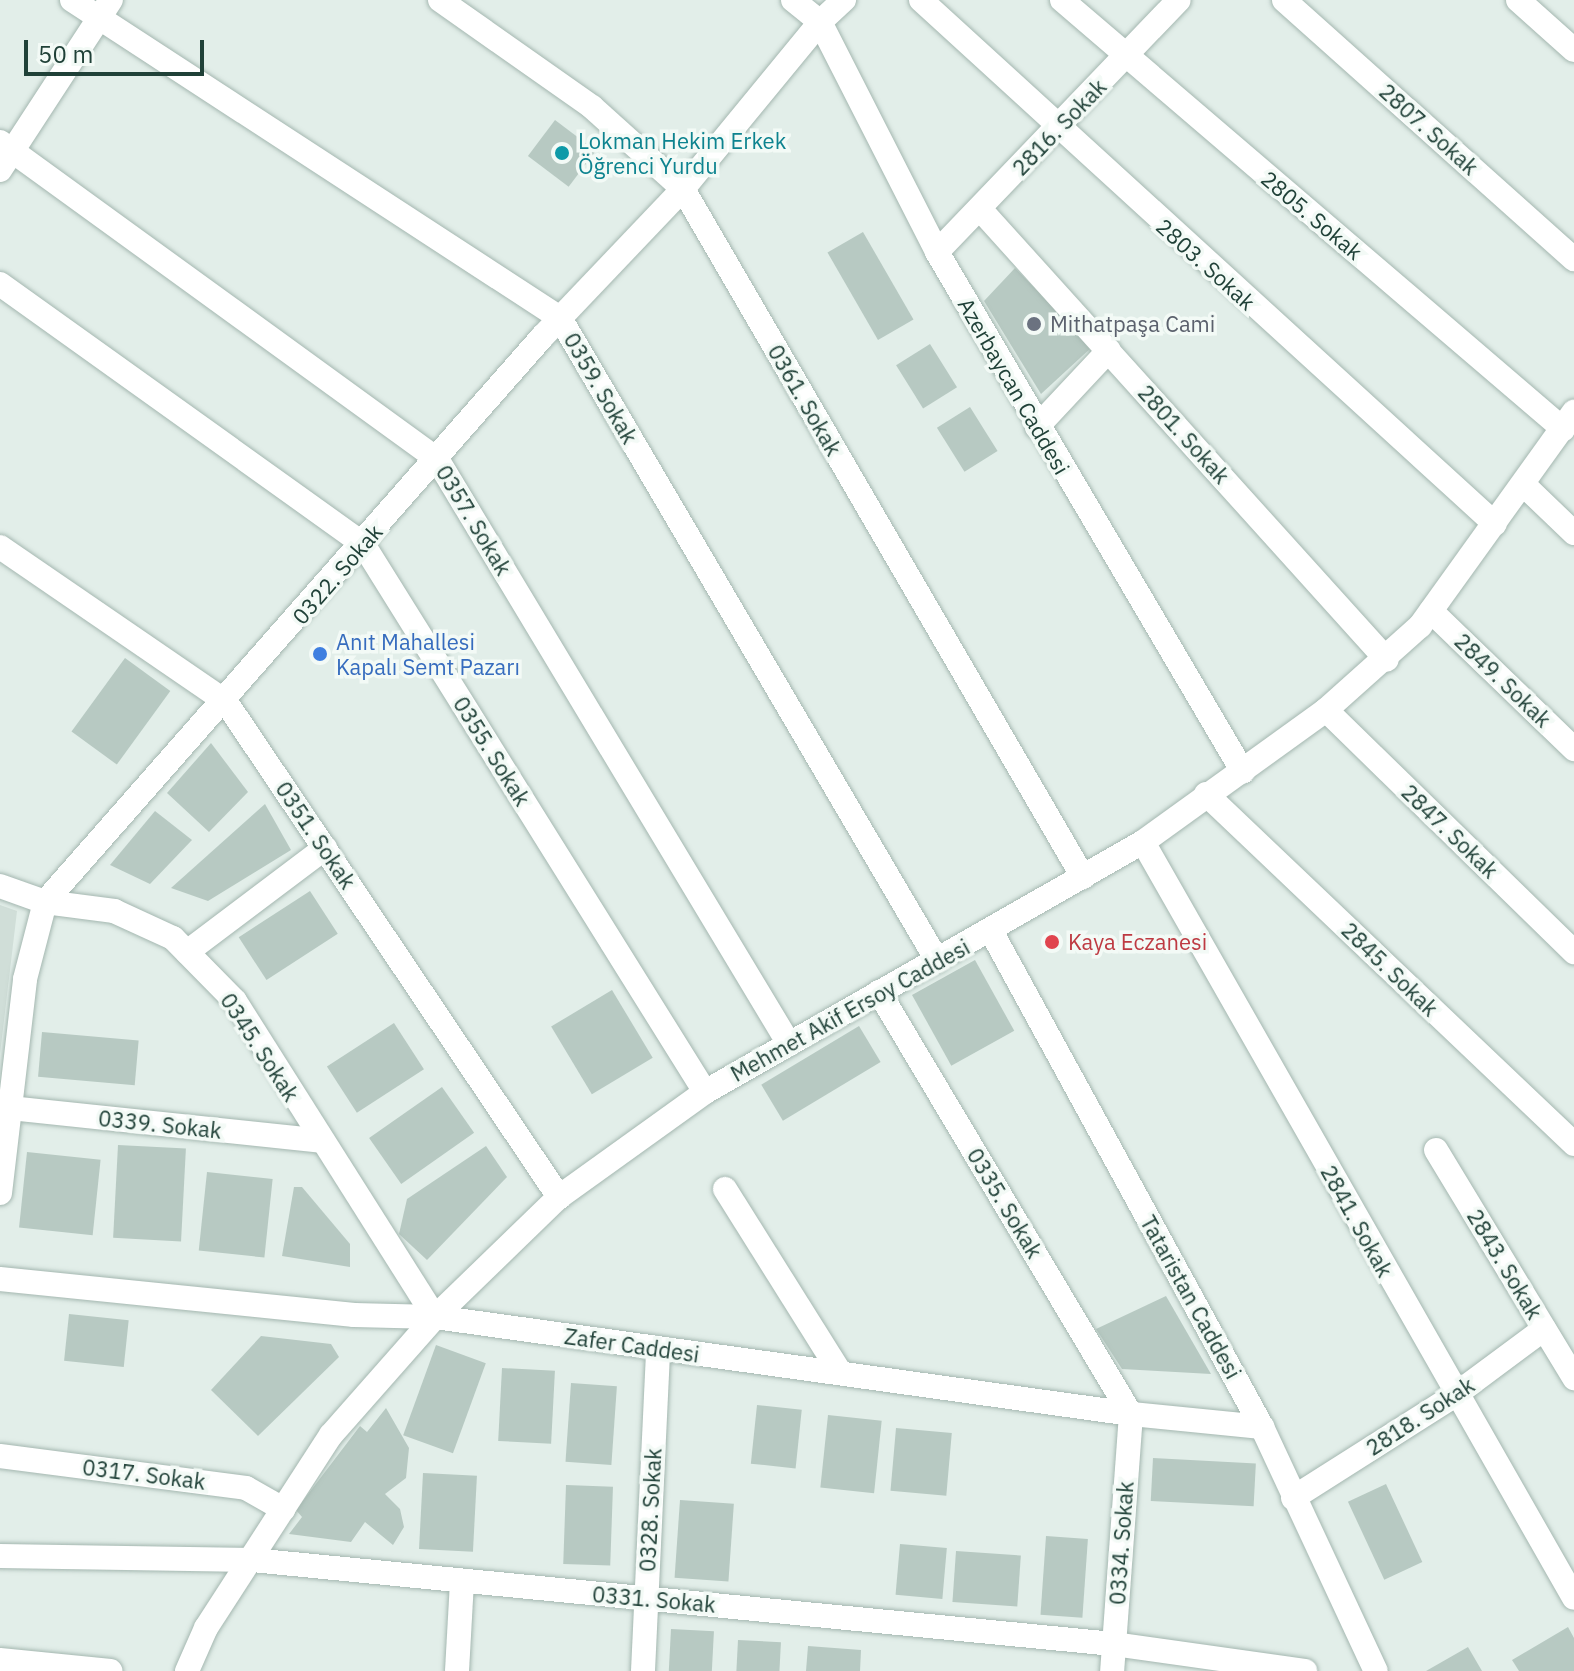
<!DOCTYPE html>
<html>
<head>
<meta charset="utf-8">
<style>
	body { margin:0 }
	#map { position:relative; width:1574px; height:1671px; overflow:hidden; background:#e2eee9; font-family:"IBM Plex Sans",sans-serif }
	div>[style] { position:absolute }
	.built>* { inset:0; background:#d0ded8 }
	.building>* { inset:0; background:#b7c9c2; transform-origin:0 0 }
	.roads { filter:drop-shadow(0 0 2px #a4b7b0) drop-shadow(0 0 2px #a4b7b0) }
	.street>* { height:24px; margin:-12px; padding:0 12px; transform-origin:12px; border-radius:12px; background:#fff }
	.secondary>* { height:24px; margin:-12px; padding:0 12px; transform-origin:12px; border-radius:12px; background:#fff }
	.dots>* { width:22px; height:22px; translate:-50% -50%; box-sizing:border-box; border:4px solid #f3faf6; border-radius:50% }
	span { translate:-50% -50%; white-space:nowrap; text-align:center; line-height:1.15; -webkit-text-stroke:7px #f3faf6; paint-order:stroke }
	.street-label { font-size:22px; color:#204138 }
	.culture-label { font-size:22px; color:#0d838f }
	.left { translate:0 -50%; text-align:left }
	.worship-label { font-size:22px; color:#5b616d }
	.shop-label { font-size:22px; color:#366cbe }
	.health-label { font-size:22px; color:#be3a42 }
	.scale { position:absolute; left:24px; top:40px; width:180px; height:36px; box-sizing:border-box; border:4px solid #204138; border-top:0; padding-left:10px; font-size:24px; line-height:28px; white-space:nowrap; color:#204138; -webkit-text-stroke:6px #f3faf6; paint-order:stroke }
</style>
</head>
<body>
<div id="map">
	<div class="built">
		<div style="clip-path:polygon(0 905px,17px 911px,0 1054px)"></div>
	</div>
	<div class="building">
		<div style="left:555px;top:120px;width:51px;height:45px;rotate:37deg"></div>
		<div style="left:863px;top:232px;width:101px;height:41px;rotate:60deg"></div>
		<div style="clip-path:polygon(1015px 268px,1092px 347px,1041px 394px,984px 301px)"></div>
		<div style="left:930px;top:344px;width:51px;height:40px;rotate:58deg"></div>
		<div style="left:970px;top:407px;width:52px;height:39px;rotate:58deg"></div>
		<div style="left:125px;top:658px;width:56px;height:91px;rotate:36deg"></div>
		<div style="clip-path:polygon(211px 743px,248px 792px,209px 832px,167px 793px)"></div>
		<div style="clip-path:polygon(265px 804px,291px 850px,208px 901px,171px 888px)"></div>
		<div style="clip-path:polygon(155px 811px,192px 840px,150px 884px,110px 865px)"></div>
		<div style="left:310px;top:891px;width:51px;height:85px;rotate:57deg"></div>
		<div style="left:975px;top:960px;width:81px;height:72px;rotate:61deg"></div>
		<div style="left:612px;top:990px;width:79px;height:71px;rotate:59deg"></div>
		<div style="left:394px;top:1023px;width:55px;height:80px;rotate:57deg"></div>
		<div style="left:859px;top:1026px;width:42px;height:114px;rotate:59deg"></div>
		<div style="left:42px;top:1032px;width:97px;height:45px;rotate:5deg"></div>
		<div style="left:442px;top:1087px;width:56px;height:89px;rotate:55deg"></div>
		<div style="left:118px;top:1145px;width:68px;height:93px;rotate:3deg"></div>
		<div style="clip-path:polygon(486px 1146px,507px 1177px,427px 1260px,399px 1234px,407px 1199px)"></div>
		<div style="left:27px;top:1152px;width:74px;height:76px;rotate:6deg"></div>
		<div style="left:207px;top:1172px;width:66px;height:79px;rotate:6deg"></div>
		<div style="clip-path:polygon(294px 1187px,302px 1187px,350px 1244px,350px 1267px,282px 1256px)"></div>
		<div style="clip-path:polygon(1166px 1296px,1211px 1374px,1122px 1369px,1096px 1329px)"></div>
		<div style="left:69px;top:1314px;width:60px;height:47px;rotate:6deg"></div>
		<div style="clip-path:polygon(261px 1336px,331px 1344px,339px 1357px,258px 1436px,211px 1390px)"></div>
		<div style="left:436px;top:1345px;width:53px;height:96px;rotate:20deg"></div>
		<div style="left:502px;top:1368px;width:53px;height:73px;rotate:3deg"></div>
		<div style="left:571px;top:1383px;width:46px;height:79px;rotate:4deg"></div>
		<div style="left:757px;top:1405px;width:45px;height:59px;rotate:6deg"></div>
		<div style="clip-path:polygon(386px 1408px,409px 1448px,406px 1478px,385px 1494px,400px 1509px,404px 1527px,393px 1545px,365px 1522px,351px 1542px,289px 1534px,302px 1517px,296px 1510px,360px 1426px,367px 1432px)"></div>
		<div style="left:828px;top:1415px;width:54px;height:73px;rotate:6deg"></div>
		<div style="left:896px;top:1428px;width:56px;height:63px;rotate:5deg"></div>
		<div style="left:1153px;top:1458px;width:103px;height:43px;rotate:3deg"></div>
		<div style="left:423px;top:1473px;width:54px;height:76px;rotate:3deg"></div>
		<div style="left:1386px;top:1484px;width:86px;height:42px;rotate:65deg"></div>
		<div style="left:566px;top:1485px;width:47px;height:79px;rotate:2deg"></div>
		<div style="left:680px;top:1500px;width:54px;height:78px;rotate:4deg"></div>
		<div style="left:1046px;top:1536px;width:42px;height:79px;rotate:4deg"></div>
		<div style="left:900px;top:1544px;width:47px;height:51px;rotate:5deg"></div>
		<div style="left:956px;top:1551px;width:65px;height:51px;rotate:4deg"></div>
		<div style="clip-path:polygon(1568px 1627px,1574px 1638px,1574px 1671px,1519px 1671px,1512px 1660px)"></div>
		<div style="left:671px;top:1629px;width:43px;height:42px;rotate:3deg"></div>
		<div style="left:738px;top:1640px;width:43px;height:31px;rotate:3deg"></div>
		<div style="clip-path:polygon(808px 1646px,861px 1650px,860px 1671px,806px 1671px)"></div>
		<div style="clip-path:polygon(1468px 1647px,1482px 1671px,1426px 1671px)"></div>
	</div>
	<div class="roads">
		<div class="street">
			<div style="left:72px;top:0;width:582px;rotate:33.09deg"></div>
			<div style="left:560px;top:318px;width:745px;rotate:59.58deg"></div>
			<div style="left:440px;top:0;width:186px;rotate:35.1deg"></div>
			<div style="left:592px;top:107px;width:122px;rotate:42deg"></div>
			<div style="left:683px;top:189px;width:796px;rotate:59.83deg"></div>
			<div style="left:921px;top:0;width:777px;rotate:42.39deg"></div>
			<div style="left:1062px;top:0;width:660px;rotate:40.57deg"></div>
			<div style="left:1284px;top:0;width:389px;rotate:41.8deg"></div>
			<div style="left:1518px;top:0;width:75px;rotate:41.8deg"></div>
			<div style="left:0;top:142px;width:540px;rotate:35.96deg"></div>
			<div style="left:437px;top:459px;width:683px;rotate:58.96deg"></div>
			<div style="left:980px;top:209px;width:607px;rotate:47.94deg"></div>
			<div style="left:937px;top:252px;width:349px;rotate:-46.2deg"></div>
			<div style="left:0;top:284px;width:447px;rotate:35.6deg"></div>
			<div style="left:363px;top:544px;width:646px;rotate:58.03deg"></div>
			<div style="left:1037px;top:427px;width:105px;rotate:-46.9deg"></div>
			<div style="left:1525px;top:486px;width:68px;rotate:43.8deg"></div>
			<div style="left:0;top:547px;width:274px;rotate:34.4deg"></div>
			<div style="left:226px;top:702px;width:597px;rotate:56.07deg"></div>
			<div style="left:1431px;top:611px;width:199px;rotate:44deg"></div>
			<div style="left:1326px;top:710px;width:347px;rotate:44.3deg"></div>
			<div style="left:1206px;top:794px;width:508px;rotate:43.56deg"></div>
			<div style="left:1143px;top:842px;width:870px;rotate:60.31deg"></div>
			<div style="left:0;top:886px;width:48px;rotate:19.6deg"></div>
			<div style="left:45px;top:902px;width:70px;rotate:7.4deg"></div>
			<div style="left:114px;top:911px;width:65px;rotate:24.6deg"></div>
			<div style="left:173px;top:938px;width:88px;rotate:45.5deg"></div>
			<div style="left:235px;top:1001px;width:374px;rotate:57.7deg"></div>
			<div style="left:187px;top:952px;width:173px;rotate:-37deg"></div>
			<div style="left:879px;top:992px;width:492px;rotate:59.2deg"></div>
			<div style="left:1131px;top:1414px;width:258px;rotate:94.2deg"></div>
			<div style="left:0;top:1107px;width:323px;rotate:6deg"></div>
			<div style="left:1436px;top:1150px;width:267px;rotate:58.8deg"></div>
			<div style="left:725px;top:1189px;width:216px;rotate:57.9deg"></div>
			<div style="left:0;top:1193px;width:215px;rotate:-83.3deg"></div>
			<div style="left:25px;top:979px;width:80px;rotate:-75.4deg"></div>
			<div style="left:45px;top:902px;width:754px;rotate:-48.66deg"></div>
			<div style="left:543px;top:336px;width:203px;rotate:-46.4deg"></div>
			<div style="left:683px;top:189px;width:216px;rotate:-50.6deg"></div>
			<div style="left:820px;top:22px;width:33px;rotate:-43deg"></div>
			<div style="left:0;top:1456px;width:248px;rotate:7.4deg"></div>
			<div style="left:246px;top:1488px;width:43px;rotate:29.6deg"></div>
			<div style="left:1293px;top:1498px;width:192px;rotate:-32.4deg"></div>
			<div style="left:1455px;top:1395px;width:111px;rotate:-36.6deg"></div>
			<div style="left:0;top:1556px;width:252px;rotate:0.9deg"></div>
			<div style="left:252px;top:1560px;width:866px;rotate:5.57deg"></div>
			<div style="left:1114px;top:1644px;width:193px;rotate:8deg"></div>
			<div style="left:0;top:1660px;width:111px;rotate:5.7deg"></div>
			<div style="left:457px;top:1671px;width:89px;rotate:-86.8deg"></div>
			<div style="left:643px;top:1671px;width:321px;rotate:-87.3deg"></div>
		</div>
		<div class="secondary">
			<div style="left:793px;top:0;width:35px;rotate:39deg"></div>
			<div style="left:820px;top:22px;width:258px;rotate:63deg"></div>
			<div style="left:937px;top:252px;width:603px;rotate:59.52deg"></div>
			<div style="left:0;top:170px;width:203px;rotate:-56.9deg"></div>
			<div style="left:991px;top:931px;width:565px;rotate:61.35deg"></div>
			<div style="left:1262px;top:1427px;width:269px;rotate:65deg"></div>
			<div style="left:0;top:1279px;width:356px;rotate:5.8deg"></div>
			<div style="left:354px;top:1315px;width:81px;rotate:1.4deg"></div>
			<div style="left:435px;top:1317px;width:703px;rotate:7.93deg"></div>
			<div style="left:1131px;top:1414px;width:132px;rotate:5.7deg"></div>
			<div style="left:187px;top:1671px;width:47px;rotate:-66.2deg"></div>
			<div style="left:206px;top:1628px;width:230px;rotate:-57.1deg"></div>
			<div style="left:331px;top:1435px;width:157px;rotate:-48.6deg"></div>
			<div style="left:435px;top:1317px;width:173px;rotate:-44.1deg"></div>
			<div style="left:559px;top:1197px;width:180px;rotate:-35.7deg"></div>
			<div style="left:705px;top:1092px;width:504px;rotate:-29.72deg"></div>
			<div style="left:1143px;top:842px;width:226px;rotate:-35.8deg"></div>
			<div style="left:1326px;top:710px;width:126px;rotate:-41.8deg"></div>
			<div style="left:1420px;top:626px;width:264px;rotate:-54.3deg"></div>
		</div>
	</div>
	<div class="dots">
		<div style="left:562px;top:153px;background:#0f9aa8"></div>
		<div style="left:1034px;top:324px;background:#6b7280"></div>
		<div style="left:320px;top:654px;background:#3f7fe0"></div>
		<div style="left:1052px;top:942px;background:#e0444e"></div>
	</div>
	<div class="street-label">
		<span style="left:1059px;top:127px;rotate:-46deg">2816. Sokak</span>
		<span style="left:1429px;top:129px;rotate:42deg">2807. Sokak</span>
		<span style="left:1312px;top:215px;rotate:40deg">2805. Sokak</span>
		<span style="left:1206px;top:264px;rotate:42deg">2803. Sokak</span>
		<span style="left:1014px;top:386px;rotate:60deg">Azerbaycan Caddesi</span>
		<span style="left:601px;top:388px;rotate:60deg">0359. Sokak</span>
		<span style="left:805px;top:400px;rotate:60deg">0361. Sokak</span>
		<span style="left:1184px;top:434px;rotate:48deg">2801. Sokak</span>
		<span style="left:474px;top:520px;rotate:59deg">0357. Sokak</span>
		<span style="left:337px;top:574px;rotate:-49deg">0322. Sokak</span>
		<span style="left:1503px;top:680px;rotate:44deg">2849. Sokak</span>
		<span style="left:492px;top:751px;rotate:58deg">0355. Sokak</span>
		<span style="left:1450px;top:831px;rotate:44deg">2847. Sokak</span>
		<span style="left:316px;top:835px;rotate:56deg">0351. Sokak</span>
		<span style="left:1390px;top:969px;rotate:44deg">2845. Sokak</span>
		<span style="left:850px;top:1010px;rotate:-29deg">Mehmet Akif Ersoy Caddesi</span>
		<span style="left:260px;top:1047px;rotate:57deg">0345. Sokak</span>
		<span style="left:160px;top:1124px;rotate:6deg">0339. Sokak</span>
		<span style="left:1005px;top:1203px;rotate:59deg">0335. Sokak</span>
		<span style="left:1357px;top:1221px;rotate:61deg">2841. Sokak</span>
		<span style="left:1505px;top:1264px;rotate:59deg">2843. Sokak</span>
		<span style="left:1191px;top:1297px;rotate:61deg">Tataristan Caddesi</span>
		<span style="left:632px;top:1345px;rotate:8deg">Zafer Caddesi</span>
		<span style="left:1420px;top:1416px;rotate:-33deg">2818. Sokak</span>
		<span style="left:144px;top:1474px;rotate:7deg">0317. Sokak</span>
		<span style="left:650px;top:1510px;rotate:-87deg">0328. Sokak</span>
		<span style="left:1121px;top:1543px;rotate:-86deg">0334. Sokak</span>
		<span style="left:654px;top:1599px;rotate:5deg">0331. Sokak</span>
	</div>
	<div class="culture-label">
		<span class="left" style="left:578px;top:153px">Lokman Hekim Erkek<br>Öğrenci Yurdu</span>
	</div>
	<div class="worship-label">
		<span class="left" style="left:1050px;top:324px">Mithatpaşa Cami</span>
	</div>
	<div class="shop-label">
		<span class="left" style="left:336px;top:654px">Anıt Mahallesi<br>Kapalı Semt Pazarı</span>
	</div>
	<div class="health-label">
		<span class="left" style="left:1068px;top:942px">Kaya Eczanesi</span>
	</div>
	<div class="scale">50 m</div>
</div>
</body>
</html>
